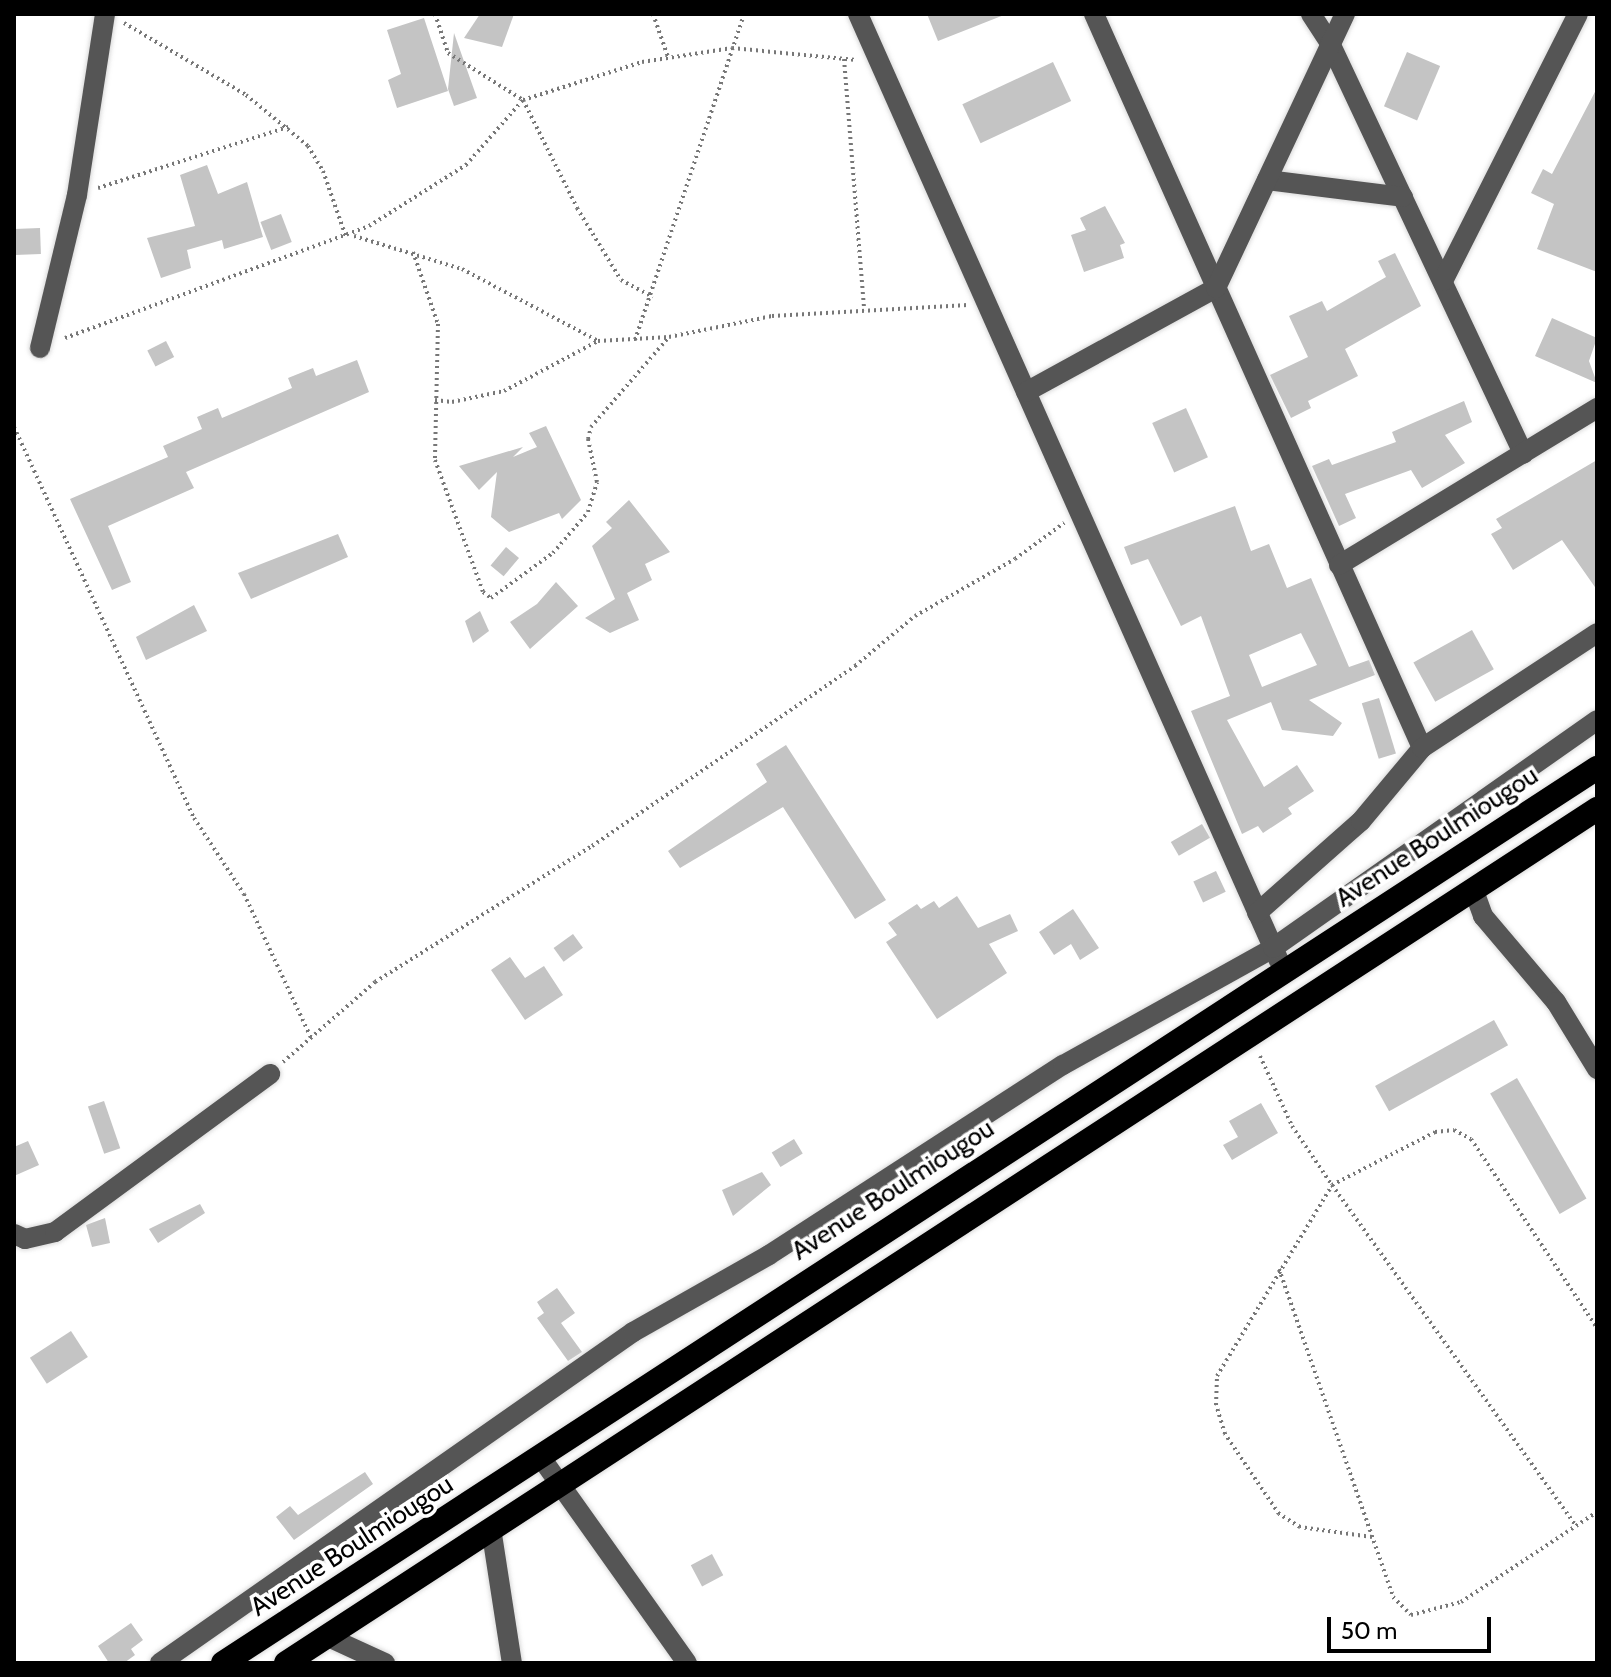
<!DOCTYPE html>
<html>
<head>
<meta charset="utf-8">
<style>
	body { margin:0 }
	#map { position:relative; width:1611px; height:1677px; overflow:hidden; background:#fff; font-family:Cabin,sans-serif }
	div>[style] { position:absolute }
	.building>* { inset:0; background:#c4c4c4; transform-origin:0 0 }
	.path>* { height:4px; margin-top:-2px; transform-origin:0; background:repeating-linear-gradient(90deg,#777 0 2px,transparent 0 6px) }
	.roads { filter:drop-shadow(0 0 2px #dbdbdb) drop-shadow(0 0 2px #dbdbdb) }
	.minor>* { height:20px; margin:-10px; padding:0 10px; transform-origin:10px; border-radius:10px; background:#555 }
	.highway>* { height:24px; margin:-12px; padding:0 12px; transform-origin:12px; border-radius:12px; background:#000 }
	span { translate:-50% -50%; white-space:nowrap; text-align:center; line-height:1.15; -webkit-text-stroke:7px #fff; paint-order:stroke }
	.street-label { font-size:26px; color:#000 }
	.frame { position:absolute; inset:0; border:16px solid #000; pointer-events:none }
	.scale { position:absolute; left:1327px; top:1617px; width:164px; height:36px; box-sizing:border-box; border:4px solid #000; border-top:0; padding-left:10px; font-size:24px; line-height:28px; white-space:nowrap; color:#000; -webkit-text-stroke:6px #fff; paint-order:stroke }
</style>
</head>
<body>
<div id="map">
	<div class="building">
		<div style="clip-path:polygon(480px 14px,514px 14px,502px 47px,464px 38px)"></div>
		<div style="clip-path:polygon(927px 14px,1004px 14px,1004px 15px,938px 41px)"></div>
		<div style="clip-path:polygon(424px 18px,448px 91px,397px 108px,388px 80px,401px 74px,387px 30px)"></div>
		<div style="clip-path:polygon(454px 33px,477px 98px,454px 106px,448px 89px)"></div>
		<div style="left:1407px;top:52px;width:36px;height:59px;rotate:23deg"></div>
		<div style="left:1053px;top:62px;width:43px;height:100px;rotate:65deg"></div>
		<div style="clip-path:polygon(1597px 88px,1597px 272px,1537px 249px,1554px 204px,1531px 193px,1543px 169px,1552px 174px)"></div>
		<div style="clip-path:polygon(207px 165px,218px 194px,247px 182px,263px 237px,224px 249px,222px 240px,187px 250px,191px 268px,161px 278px,147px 238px,195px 226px,180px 175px)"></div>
		<div style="clip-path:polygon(1105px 206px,1125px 243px,1120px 245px,1124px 258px,1084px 272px,1071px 235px,1086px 230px,1080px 218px)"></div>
		<div style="left:281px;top:214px;width:30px;height:22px;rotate:69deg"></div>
		<div style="left:40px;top:228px;width:26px;height:26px;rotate:88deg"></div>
		<div style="clip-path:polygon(1395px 253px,1421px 306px,1345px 349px,1358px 376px,1308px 401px,1311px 408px,1291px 418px,1270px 375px,1308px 357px,1289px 316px,1322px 301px,1327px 311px,1386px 277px,1378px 261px)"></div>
		<div style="clip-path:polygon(1552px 318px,1597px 338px,1589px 361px,1597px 383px,1535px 356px)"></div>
		<div style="left:166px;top:341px;width:18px;height:21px;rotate:63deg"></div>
		<div style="clip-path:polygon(357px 360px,369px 392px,186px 472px,194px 488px,108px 526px,131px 582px,112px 590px,70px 499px,168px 457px,163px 446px,202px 429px,197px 417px,218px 408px,222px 418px,292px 388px,288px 378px,313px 368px,316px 376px)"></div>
		<div style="clip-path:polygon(1464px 401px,1472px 422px,1445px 435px,1465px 463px,1422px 488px,1411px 470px,1345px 494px,1356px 518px,1339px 526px,1312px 466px,1329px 459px,1332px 465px,1396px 442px,1392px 432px)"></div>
		<div style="left:1186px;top:408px;width:54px;height:37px;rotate:66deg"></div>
		<div style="clip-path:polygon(546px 426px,581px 500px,562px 519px,559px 513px,509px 532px,491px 517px,497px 472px,479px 490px,459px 466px,523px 447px,513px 457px,537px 447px,529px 433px)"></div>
		<div style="clip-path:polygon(1597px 460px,1597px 590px,1562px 540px,1513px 570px,1491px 534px,1502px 528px,1496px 519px)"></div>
		<div style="clip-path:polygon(629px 500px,670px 552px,645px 564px,652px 580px,627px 593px,639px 620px,610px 633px,585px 618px,615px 599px,592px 546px,612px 528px,606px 522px)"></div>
		<div style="clip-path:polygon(evenodd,1235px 506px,1251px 551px,1269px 544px,1287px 588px,1311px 578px,1349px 667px,1369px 660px,1375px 675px,1309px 700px,1342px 723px,1333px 736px,1282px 730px,1271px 702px,1227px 720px,1264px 787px,1297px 765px,1314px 791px,1288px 808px,1292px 814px,1263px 833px,1258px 826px,1242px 834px,1191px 711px,1230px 696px,1201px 616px,1181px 626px,1148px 559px,1131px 565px,1124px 547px,1235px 506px,1301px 633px,1317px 665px,1262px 687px,1249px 655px,1301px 633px)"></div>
		<div style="clip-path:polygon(338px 534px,348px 557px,251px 599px,238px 573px)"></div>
		<div style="left:506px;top:547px;width:17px;height:24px;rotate:40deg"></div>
		<div style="clip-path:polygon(556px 582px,578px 606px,530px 649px,510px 622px,537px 604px)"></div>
		<div style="clip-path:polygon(194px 605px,207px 631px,146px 660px,136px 637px)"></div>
		<div style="clip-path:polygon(480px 611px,489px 631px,473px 643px,465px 621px)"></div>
		<div style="left:1472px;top:630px;width:45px;height:67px;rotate:61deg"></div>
		<div style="left:1379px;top:698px;width:58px;height:18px;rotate:73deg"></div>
		<div style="clip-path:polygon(786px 745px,886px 900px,855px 919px,783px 807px,680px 868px,668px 851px,767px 782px,756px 764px)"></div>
		<div style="left:1202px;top:824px;width:16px;height:36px;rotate:60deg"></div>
		<div style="left:1216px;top:871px;width:23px;height:25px;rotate:65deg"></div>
		<div style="clip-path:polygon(957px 896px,978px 928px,1010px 914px,1018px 931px,989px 944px,1007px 973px,937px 1019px,886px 942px,897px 935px,888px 923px,917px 904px,921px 909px,934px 901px,939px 908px)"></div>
		<div style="clip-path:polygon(1073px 909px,1099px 948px,1080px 960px,1071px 944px,1054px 955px,1039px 932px)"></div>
		<div style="left:573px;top:934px;width:17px;height:24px;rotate:54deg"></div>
		<div style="clip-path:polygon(510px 957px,525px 978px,544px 966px,563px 995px,525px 1020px,491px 970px)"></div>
		<div style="left:1494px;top:1020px;width:29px;height:136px;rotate:61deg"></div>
		<div style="left:1517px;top:1078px;width:139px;height:31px;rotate:60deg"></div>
		<div style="left:104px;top:1101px;width:50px;height:17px;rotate:71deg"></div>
		<div style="clip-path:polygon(1261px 1103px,1278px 1133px,1232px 1160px,1223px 1145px,1238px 1137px,1229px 1121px)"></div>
		<div style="left:794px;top:1139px;width:17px;height:26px;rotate:59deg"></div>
		<div style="clip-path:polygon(28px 1141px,39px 1165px,14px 1176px,14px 1147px)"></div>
		<div style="clip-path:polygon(762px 1172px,771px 1185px,733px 1216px,722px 1190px)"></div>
		<div style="clip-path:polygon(200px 1204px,205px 1213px,158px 1243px,149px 1229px)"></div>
		<div style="clip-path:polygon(105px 1218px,110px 1243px,92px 1247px,86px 1225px)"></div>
		<div style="clip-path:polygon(557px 1288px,575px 1313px,561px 1323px,582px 1352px,568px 1361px,537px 1318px,544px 1313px,537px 1302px)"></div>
		<div style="left:71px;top:1331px;width:31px;height:49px;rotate:57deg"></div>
		<div style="clip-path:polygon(365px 1472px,373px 1484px,294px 1540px,276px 1517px,290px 1506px,298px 1515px)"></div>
		<div style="left:712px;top:1554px;width:24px;height:24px;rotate:62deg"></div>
		<div style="clip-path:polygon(131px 1623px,143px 1640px,131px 1649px,135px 1655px,124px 1663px,109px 1663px,98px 1646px)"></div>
	</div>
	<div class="path">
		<div style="left:435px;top:14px;width:41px;rotate:71.6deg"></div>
		<div style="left:448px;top:53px;width:89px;rotate:32.1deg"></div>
		<div style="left:523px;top:100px;width:121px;rotate:63.4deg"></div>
		<div style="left:577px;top:208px;width:84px;rotate:58.6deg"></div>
		<div style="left:621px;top:280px;width:36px;rotate:28deg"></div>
		<div style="left:653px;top:14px;width:46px;rotate:70.8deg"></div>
		<div style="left:124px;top:23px;width:142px;rotate:30.5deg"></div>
		<div style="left:246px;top:95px;width:80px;rotate:39.4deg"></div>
		<div style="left:308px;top:146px;width:29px;rotate:59deg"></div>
		<div style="left:323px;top:171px;width:70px;rotate:70.8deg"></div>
		<div style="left:844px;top:59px;width:252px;rotate:85.4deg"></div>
		<div style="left:98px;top:188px;width:200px;rotate:-17.8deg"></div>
		<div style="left:354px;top:236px;width:113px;rotate:17deg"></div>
		<div style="left:462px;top:269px;width:154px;rotate:27.9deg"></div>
		<div style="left:598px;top:341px;width:71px;rotate:-3.2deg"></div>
		<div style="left:669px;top:337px;width:105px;rotate:-11.5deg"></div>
		<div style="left:772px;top:316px;width:196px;rotate:-3.2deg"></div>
		<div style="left:413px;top:252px;width:76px;rotate:70.9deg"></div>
		<div style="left:438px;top:324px;width:136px;rotate:91.3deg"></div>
		<div style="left:435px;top:460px;width:140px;rotate:70deg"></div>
		<div style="left:483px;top:592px;width:10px;rotate:37deg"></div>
		<div style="left:491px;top:598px;width:77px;rotate:-36deg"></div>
		<div style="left:553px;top:553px;width:54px;rotate:-49.5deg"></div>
		<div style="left:588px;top:512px;width:31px;rotate:-73deg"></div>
		<div style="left:597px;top:482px;width:44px;rotate:-101.8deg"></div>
		<div style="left:588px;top:439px;width:12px;rotate:-76deg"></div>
		<div style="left:591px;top:427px;width:119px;rotate:-49.1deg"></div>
		<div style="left:65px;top:338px;width:324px;rotate:-20.2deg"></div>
		<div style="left:369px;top:226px;width:115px;rotate:-32.2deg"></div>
		<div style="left:466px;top:165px;width:86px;rotate:-48.8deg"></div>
		<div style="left:523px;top:100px;width:125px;rotate:-17.7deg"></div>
		<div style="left:642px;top:62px;width:91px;rotate:-8.8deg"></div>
		<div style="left:732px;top:48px;width:125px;rotate:5.5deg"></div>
		<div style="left:635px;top:340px;width:344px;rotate:-71.5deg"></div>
		<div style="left:435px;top:400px;width:17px;rotate:7deg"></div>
		<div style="left:452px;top:402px;width:53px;rotate:-11.9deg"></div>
		<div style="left:504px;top:391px;width:106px;rotate:-28deg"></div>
		<div style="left:14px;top:427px;width:430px;rotate:65.3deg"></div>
		<div style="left:194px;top:818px;width:91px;rotate:56.7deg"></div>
		<div style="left:244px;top:894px;width:159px;rotate:65deg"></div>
		<div style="left:1260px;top:1056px;width:77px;rotate:65.4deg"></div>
		<div style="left:1292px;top:1126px;width:71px;rotate:55.9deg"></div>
		<div style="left:1332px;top:1185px;width:418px;rotate:54.4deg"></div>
		<div style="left:283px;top:1062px;width:122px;rotate:-41deg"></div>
		<div style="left:375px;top:982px;width:256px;rotate:-32.1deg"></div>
		<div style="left:592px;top:846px;width:319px;rotate:-34.4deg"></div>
		<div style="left:855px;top:666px;width:78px;rotate:-39.8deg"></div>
		<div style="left:915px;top:616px;width:115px;rotate:-29.7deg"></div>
		<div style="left:1015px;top:559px;width:61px;rotate:-36.3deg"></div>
		<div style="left:1279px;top:1269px;width:347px;rotate:70.8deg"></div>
		<div style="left:1393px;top:1597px;width:25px;rotate:45deg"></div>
		<div style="left:1411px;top:1615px;width:52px;rotate:-14.6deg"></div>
		<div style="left:1461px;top:1602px;width:163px;rotate:-33.5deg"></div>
		<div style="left:1372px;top:1537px;width:73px;rotate:-172.1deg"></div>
		<div style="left:1300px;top:1527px;width:25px;rotate:-148deg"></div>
		<div style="left:1279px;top:1514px;width:97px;rotate:-124deg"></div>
		<div style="left:1225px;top:1434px;width:30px;rotate:-107deg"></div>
		<div style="left:1216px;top:1405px;width:29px;rotate:-88deg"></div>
		<div style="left:1217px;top:1376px;width:223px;rotate:-58.9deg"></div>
		<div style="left:1332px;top:1185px;width:116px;rotate:-27.2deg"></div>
		<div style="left:1435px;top:1132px;width:19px;rotate:-6deg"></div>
		<div style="left:1454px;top:1130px;width:19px;rotate:28deg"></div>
		<div style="left:1471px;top:1139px;width:227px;rotate:56.3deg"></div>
	</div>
	<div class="roads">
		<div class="minor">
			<div style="left:858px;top:14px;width:1036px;rotate:66.03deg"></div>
			<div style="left:1094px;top:14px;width:804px;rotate:65.92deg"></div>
			<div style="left:1311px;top:14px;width:35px;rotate:57deg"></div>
			<div style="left:1330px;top:43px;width:454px;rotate:64.8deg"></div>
			<div style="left:1267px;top:180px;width:137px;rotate:7.1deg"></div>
			<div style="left:1443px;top:281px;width:299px;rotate:-63.2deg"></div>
			<div style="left:40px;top:348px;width:157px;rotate:-76.4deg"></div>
			<div style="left:77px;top:195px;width:183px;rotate:-81.2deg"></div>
			<div style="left:1026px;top:392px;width:217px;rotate:-28.7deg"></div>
			<div style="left:1216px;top:288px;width:303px;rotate:-64.8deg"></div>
			<div style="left:1339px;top:565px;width:302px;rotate:-31.3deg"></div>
			<div style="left:1474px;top:891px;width:27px;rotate:70deg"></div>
			<div style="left:1483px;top:916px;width:113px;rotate:49.7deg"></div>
			<div style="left:1556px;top:1002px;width:79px;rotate:58.5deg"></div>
			<div style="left:1257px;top:913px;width:139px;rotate:-41.5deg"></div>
			<div style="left:1361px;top:821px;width:95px;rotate:-50.1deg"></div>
			<div style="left:1422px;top:748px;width:209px;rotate:-33.3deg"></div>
			<div style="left:14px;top:1234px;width:12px;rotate:24deg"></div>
			<div style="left:25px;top:1239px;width:31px;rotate:-13deg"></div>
			<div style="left:55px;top:1232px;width:267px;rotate:-36.3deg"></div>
			<div style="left:542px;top:1459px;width:250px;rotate:54.6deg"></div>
			<div style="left:491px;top:1528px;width:137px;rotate:81.2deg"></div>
			<div style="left:326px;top:1636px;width:65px;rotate:24.6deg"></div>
			<div style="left:160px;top:1663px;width:577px;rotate:-34.98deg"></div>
			<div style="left:633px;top:1332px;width:156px;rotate:-29.5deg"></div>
			<div style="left:769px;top:1255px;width:350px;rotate:-32.9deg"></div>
			<div style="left:1063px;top:1065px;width:240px;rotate:-29.1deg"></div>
			<div style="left:1273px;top:948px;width:396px;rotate:-35.1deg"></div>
		</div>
		<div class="highway">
			<div style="left:223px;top:1663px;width:1640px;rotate:-33.08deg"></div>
			<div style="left:286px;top:1663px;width:1565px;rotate:-33.08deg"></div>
		</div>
	</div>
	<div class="street-label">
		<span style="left:1437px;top:837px;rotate:-33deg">Avenue Boulmiougou</span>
		<span style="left:893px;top:1190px;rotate:-33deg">Avenue Boulmiougou</span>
		<span style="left:352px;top:1546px;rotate:-33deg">Avenue Boulmiougou</span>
	</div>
	<div class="frame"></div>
	<div class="scale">50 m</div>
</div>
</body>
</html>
